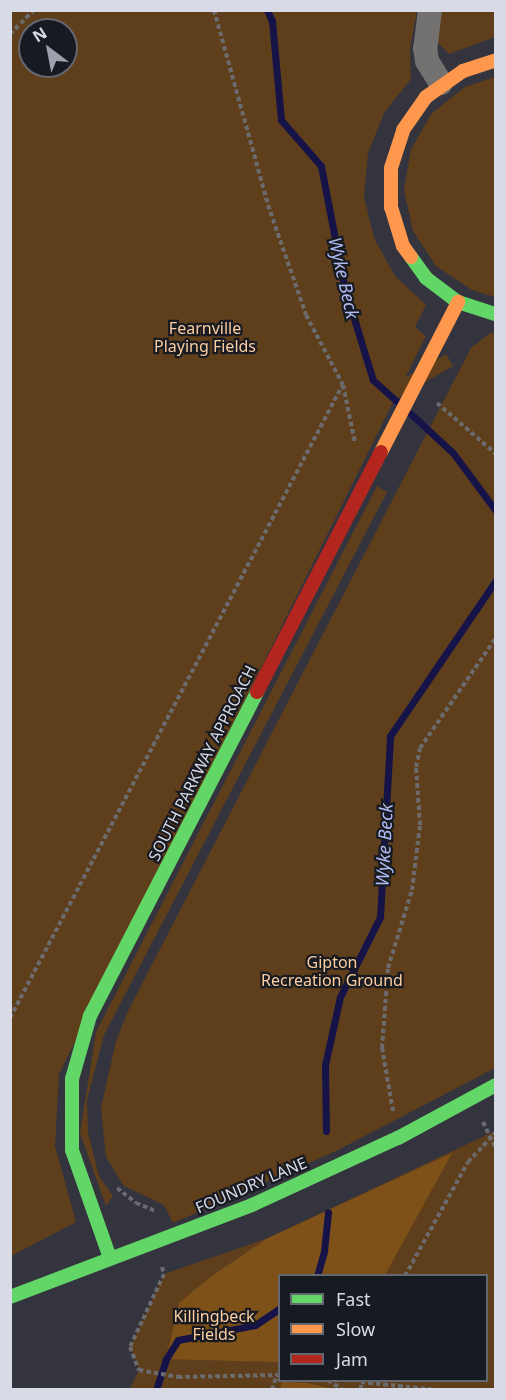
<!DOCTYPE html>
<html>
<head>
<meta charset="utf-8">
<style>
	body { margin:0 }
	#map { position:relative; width:506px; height:1400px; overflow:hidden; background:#33343e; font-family:"Noto Sans",sans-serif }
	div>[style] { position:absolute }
	.green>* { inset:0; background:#5f3f1b; transform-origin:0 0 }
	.forest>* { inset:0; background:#7d5118 }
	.stream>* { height:7px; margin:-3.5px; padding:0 3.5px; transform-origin:3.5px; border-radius:3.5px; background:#161349 }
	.path>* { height:4px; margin-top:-2px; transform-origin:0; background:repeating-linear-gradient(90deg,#6b6b6e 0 4.5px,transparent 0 7.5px) }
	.street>* { height:24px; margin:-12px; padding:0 12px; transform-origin:12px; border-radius:12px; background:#747271 }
	.fast>* { height:14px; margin:-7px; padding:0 7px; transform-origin:7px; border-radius:7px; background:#63d668 }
	.slow>* { height:14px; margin:-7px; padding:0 7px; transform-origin:7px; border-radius:7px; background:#ff974d }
	.jam>* { height:14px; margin:-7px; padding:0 7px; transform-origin:7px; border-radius:7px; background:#b3261e }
	span { translate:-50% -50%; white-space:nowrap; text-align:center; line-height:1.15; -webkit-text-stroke:4.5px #181a22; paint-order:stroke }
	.park-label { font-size:16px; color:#fbcd9f }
	.street-label { font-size:16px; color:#d8dae6 }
	.water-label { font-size:18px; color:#b0bbf2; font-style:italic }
	.frame { position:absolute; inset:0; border:12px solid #d8dae6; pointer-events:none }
	.legend { position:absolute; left:278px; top:1274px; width:210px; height:108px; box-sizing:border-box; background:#181a22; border:2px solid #656770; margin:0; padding:8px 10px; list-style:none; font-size:18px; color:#d8dae6 }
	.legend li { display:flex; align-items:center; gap:12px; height:30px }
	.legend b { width:30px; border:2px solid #656770 }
	.north { position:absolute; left:18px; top:18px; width:60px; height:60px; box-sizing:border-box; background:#181a22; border:2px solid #656770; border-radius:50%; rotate:328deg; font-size:16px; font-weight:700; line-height:24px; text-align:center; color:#d8dae6 }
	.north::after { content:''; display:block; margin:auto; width:21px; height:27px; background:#9ea0ab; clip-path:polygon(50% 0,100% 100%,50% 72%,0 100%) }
</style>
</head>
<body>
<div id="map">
	<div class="green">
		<div style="clip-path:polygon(evenodd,11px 11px,417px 11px,410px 49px,411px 79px,384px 113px,368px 153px,364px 196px,374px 238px,395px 276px,426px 305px,415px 327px,426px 336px,59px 1074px,55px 1146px,76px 1222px,11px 1256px,11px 11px,30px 30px,66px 30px,66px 66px,30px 66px,30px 30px)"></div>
		<div style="clip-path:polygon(441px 11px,495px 11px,495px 37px,449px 54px,437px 42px)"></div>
		<div style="clip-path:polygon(495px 77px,495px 297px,472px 290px,436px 266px,413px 231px,404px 190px,411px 149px,432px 113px,465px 87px)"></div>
		<div style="clip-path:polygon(490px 333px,495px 334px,495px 1068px,334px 1152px,173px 1223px,164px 1205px,124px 1186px,106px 1157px,101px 1108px,116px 1041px,129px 1009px,471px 348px)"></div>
		<div style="left:446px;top:354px;width:14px;height:128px;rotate:60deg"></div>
		<div style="clip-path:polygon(377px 486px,387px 492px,104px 1035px,87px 1100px,88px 1132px,99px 1176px,113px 1196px,106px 1206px,80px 1133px,96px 1032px)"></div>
		<div style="clip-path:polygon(evenodd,495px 1131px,495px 1389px,129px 1390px,139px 1370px,130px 1347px,164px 1274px,268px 1238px,495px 1131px,280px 1276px,486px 1276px,486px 1380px,280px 1380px,280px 1276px)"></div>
	</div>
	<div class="forest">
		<div style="clip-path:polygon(452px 1153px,385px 1275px,280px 1276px,279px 1362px,166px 1359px,179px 1303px,209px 1278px,268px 1238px)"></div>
		<div style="clip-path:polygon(282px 1382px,306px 1383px,333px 1389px,280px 1389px)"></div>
	</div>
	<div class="stream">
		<div style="left:267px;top:10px;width:12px;rotate:66deg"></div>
		<div style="left:272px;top:21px;width:99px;rotate:84.8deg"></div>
		<div style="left:281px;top:120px;width:61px;rotate:49deg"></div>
		<div style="left:321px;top:166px;width:122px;rotate:79.1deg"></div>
		<div style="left:344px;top:286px;width:98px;rotate:72.9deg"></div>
		<div style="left:373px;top:380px;width:31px;rotate:42deg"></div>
		<div style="left:411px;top:414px;width:57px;rotate:42.9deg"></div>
		<div style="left:453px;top:453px;width:72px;rotate:53.4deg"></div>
		<div style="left:326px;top:1131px;width:66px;rotate:-90.9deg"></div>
		<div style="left:325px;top:1065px;width:70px;rotate:-77.6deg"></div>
		<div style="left:340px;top:997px;width:89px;rotate:-63.4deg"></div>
		<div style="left:380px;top:917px;width:181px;rotate:-86.8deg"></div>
		<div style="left:390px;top:736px;width:189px;rotate:-55.8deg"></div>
		<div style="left:317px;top:1276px;width:26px;rotate:-74deg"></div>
		<div style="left:324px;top:1251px;width:39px;rotate:-84deg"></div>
		<div style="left:156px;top:1390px;width:33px;rotate:-72deg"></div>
		<div style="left:166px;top:1359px;width:22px;rotate:-58deg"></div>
		<div style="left:178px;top:1340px;width:78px;rotate:-11deg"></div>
		<div style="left:255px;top:1325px;width:30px;rotate:-34deg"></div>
	</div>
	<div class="path">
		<div style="left:214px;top:10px;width:202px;rotate:74.5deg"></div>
		<div style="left:268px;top:205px;width:116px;rotate:70.9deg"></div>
		<div style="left:306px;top:315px;width:79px;rotate:62.1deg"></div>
		<div style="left:343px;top:385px;width:59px;rotate:78.3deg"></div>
		<div style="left:10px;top:34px;width:34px;rotate:-45deg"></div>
		<div style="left:437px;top:403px;width:78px;rotate:40.8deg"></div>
		<div style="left:10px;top:1018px;width:714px;rotate:-62.29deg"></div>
		<div style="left:393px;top:1111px;width:64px;rotate:-99.9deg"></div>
		<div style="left:382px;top:1048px;width:80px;rotate:-85.7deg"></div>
		<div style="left:388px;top:968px;width:82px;rotate:-72.9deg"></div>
		<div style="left:412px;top:890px;width:65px;rotate:-83deg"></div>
		<div style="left:420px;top:825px;width:58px;rotate:-93.9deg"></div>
		<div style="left:416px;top:767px;width:19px;rotate:-78deg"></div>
		<div style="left:420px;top:748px;width:134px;rotate:-55.4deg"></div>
		<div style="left:483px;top:1122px;width:30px;rotate:64deg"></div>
		<div style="left:117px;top:1188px;width:24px;rotate:38deg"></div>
		<div style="left:136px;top:1203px;width:22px;rotate:22deg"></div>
		<div style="left:162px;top:1267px;width:7px;rotate:74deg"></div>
		<div style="left:164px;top:1274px;width:81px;rotate:115deg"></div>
		<div style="left:130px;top:1347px;width:25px;rotate:69deg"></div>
		<div style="left:139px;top:1370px;width:40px;rotate:10deg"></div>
		<div style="left:178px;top:1377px;width:102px;rotate:-1.1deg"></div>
		<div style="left:405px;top:1276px;width:130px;rotate:-61.1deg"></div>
		<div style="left:468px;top:1162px;width:41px;rotate:-47deg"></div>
		<div style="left:328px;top:1380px;width:18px;rotate:34deg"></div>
		<div style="left:361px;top:1382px;width:77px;rotate:5.9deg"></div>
		<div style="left:272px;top:1390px;width:16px;rotate:-72deg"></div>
		<div style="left:361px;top:1390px;width:9px;rotate:-90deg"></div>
	</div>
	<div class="street">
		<div style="left:430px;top:10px;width:38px;rotate:97deg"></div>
		<div style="left:425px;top:48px;width:13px;rotate:81deg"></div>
		<div style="left:427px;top:61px;width:26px;rotate:58deg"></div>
	</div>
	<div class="fast">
		<div style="left:411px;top:257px;width:26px;rotate:54deg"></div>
		<div style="left:426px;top:278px;width:40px;rotate:37deg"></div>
		<div style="left:458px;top:302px;width:40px;rotate:18deg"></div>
		<div style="left:110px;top:1258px;width:114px;rotate:-109.4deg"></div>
		<div style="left:72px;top:1150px;width:71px;rotate:-90deg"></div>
		<div style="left:72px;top:1079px;width:66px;rotate:-74.1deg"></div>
		<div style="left:90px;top:1016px;width:365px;rotate:-62.7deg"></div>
		<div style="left:10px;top:1297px;width:259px;rotate:-20.8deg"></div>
		<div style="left:252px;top:1205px;width:161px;rotate:-24.7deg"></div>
		<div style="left:398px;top:1138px;width:111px;rotate:-28.4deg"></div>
	</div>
	<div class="slow">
		<div style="left:411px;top:257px;width:14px;rotate:-126deg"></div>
		<div style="left:403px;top:246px;width:41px;rotate:-107.1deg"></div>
		<div style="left:391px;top:207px;width:39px;rotate:-90deg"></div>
		<div style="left:391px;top:168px;width:40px;rotate:-72deg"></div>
		<div style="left:403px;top:130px;width:40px;rotate:-55.1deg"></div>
		<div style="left:426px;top:97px;width:45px;rotate:-35.1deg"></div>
		<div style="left:463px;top:71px;width:35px;rotate:-18deg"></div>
		<div style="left:381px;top:452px;width:169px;rotate:-62.8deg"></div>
	</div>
	<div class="jam">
		<div style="left:257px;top:692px;width:270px;rotate:-62.7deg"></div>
	</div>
	<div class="park-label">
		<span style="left:205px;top:337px">Fearnville<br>Playing Fields</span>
		<span style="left:332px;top:971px">Gipton<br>Recreation Ground</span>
		<span style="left:214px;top:1325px">Killingbeck<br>Fields</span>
	</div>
	<div class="street-label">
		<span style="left:202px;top:763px;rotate:-63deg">SOUTH PARKWAY APPROACH</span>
		<span style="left:251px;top:1185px;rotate:-23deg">FOUNDRY LANE</span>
	</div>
	<div class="water-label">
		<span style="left:344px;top:278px;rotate:77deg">Wyke Beck</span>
		<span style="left:384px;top:845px;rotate:-87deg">Wyke Beck</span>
	</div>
	<div class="frame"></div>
	<ul class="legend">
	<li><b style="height:8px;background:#63d668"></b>Fast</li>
	<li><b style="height:8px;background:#ff974d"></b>Slow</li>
	<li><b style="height:8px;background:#b3261e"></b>Jam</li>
	</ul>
	<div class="north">N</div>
</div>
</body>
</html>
